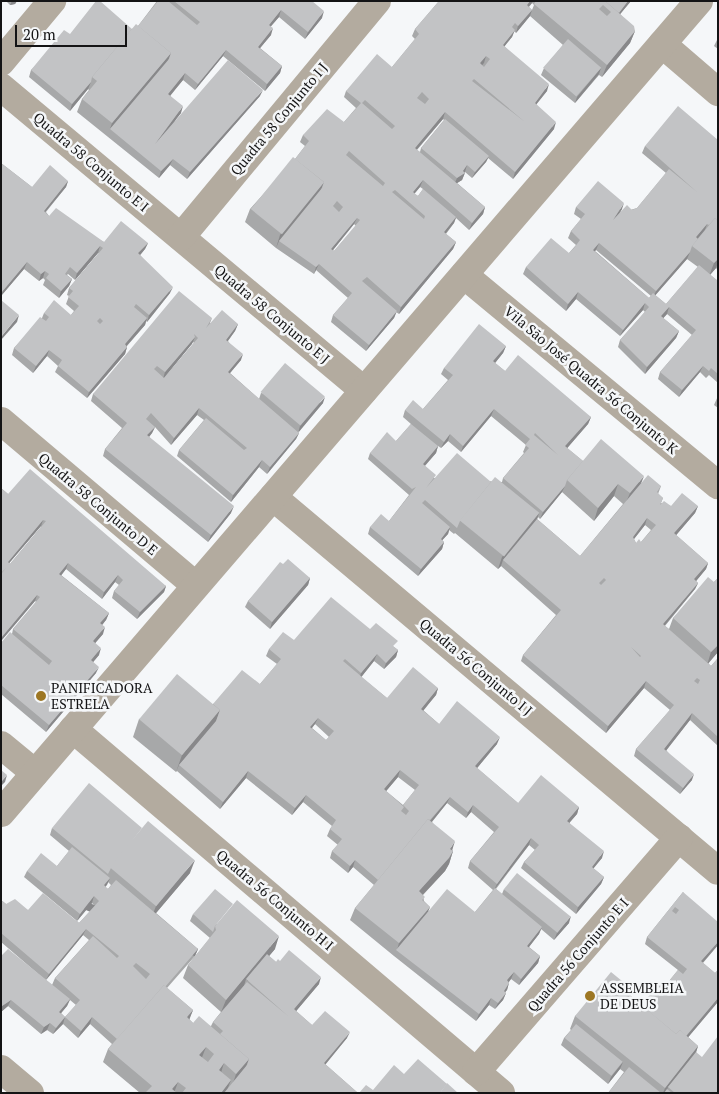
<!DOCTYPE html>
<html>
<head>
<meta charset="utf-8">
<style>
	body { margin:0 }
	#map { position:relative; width:719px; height:1094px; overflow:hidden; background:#f5f7f9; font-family:"PT Serif",serif }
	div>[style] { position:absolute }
	.street>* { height:28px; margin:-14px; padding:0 14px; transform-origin:14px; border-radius:14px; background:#b3ab9f }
	.wall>* { inset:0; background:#a7a8a9 }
	.shaded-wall>* { inset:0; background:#88888a; transform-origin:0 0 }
	.building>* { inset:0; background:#c2c3c5; transform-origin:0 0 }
	.dots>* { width:14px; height:14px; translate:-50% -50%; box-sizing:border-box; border:2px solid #f5f7f9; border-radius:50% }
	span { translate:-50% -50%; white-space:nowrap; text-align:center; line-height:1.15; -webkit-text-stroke:5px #f5f7f9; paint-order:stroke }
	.street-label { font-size:14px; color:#141415 }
	.poi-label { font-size:14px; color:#141415 }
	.left { translate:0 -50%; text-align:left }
	.frame { position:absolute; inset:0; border:2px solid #141415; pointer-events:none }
	.scale { position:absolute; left:15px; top:25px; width:112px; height:22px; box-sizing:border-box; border:2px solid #141415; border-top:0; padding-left:6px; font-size:15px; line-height:18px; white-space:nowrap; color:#141415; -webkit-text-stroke:4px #f5f7f9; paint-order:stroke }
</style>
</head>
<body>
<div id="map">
	<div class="street">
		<div style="left:662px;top:44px;width:74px;rotate:40.6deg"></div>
		<div style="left:1px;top:62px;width:80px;rotate:-50.1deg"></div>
		<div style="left:1px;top:87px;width:473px;rotate:39.9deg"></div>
		<div style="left:181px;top:237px;width:307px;rotate:-50.3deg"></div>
		<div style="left:464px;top:275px;width:330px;rotate:39.6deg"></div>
		<div style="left:1px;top:421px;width:255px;rotate:40.2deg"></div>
		<div style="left:273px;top:497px;width:581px;rotate:40.05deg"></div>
		<div style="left:73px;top:729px;width:562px;rotate:40.38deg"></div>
		<div style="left:1px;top:745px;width:44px;rotate:39.5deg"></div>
		<div style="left:1px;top:813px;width:1071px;rotate:-49.32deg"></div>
		<div style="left:1px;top:1069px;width:38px;rotate:40deg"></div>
		<div style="left:476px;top:1072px;width:310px;rotate:-49.1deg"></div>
	</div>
	<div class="wall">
		<div style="clip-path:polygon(6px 1px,17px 1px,15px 4px,10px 5px)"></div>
		<div style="clip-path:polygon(157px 1px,312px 1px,322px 18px,305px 39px,279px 17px,271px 26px,271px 35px,260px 48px,282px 66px,280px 73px,265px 91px,223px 56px,195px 90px,183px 80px,170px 95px,181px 113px,174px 121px,260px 96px,187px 179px,170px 165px,159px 178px,77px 112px,82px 99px,89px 90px,88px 89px,70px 111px,29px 77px,31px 70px,70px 34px,132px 29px,138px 26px)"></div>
		<div style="clip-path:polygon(evenodd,439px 1px,631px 1px,620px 14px,635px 31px,630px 43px,602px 77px,599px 75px,575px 103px,541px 75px,544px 68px,563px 45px,530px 16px,516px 33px,514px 31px,512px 37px,504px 46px,547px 91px,536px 104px,554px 129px,513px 179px,488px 158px,486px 162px,472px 178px,465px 172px,462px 180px,457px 183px,485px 207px,483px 214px,469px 230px,456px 218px,454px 223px,446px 234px,456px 242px,453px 249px,399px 314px,396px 312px,394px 318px,366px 351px,331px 322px,333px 315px,348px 298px,316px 270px,314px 274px,276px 248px,245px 222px,250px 209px,295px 159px,305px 146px,300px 142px,303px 135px,344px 122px,356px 108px,344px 97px,346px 91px,392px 67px,415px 39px,412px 36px,415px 29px,439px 1px,532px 3px,534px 5px,532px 10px,529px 7px,532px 3px,439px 1px,443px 119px,444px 120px,421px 148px,420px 152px,417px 150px,443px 119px,439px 1px,420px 187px,423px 189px,418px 196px,414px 194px,420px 187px,439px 1px,354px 224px,356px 226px,334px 251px,333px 250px,354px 224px)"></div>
		<div style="clip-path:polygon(718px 38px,718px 49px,714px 46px)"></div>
		<div style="clip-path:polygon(evenodd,718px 140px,718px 270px,716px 268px,710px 275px,718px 281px,718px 383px,709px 375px,706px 378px,700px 372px,679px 397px,658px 379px,660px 372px,692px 335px,667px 314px,663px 318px,679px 331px,676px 338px,645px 374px,618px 347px,620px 340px,645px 312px,643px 310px,620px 336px,576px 299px,566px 311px,523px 274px,526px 267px,569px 253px,576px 245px,568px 238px,571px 231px,581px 219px,574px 214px,576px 207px,622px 209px,620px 213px,637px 208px,666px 173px,642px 153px,645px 146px,718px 140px,596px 250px,651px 296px,649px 298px,595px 251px,596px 250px,718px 140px,687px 259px,698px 267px,666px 304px,655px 295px,687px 259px)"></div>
		<div style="clip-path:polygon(1px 163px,32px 187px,68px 181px,66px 187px,46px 212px,49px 216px,104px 242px,148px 243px,145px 249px,140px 255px,170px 293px,147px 322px,146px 321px,145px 325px,127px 346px,127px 347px,125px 354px,87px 398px,55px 372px,58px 366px,47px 356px,33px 373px,12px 355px,14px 348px,42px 318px,44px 313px,71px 315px,74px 311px,66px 304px,69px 296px,67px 295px,69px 288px,99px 253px,98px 253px,75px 280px,68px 274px,67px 275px,72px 279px,69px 286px,59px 298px,43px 285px,45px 280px,43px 278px,39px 281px,24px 269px,1px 296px)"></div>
		<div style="clip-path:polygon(evenodd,212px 318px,210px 323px,238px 324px,235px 331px,228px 341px,241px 360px,230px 373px,259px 399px,261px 393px,323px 403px,298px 432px,299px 433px,296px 439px,267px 474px,259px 467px,231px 502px,177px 456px,179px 450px,204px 420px,197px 415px,171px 445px,155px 427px,152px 433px,149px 437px,231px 513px,208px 542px,103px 456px,105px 449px,122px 428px,91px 401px,93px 394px,212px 318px,193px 342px,194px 343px,164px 378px,193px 342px)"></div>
		<div style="clip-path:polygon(evenodd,506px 346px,503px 353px,495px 363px,505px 371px,591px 417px,588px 424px,567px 448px,583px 461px,641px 483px,661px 486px,658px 494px,663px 498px,661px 503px,671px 506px,698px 506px,695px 513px,676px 535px,708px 563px,706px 569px,696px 581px,698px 583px,695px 589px,665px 626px,669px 629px,673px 618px,714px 582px,718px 578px,718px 652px,708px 663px,711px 666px,718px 658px,718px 746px,690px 720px,666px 750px,692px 780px,680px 794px,634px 756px,636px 749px,670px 710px,644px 688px,606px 733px,521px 661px,523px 655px,556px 615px,501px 566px,498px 569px,455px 533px,454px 534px,449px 530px,448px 534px,442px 540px,444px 542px,442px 549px,418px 576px,368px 534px,370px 527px,389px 521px,409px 495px,368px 459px,370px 453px,396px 441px,411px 424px,403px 417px,405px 410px,423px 409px,448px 380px,441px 374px,444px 368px,506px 346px,491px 416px,526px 445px,523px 452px,524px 453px,503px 478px,502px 482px,434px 478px,425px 466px,436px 453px,438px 446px,441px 448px,448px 441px,461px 452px,491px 416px,506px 346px,562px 492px,594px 521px,614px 496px,623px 504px,580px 556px,537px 519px,538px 517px,540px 519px,562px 492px,506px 346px,645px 525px,651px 530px,641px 542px,636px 543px,634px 539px,645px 525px)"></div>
		<div style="clip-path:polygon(718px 396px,718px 408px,714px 405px)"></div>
		<div style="clip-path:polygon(evenodd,1px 488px,8px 494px,166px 586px,164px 592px,137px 619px,112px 598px,114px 591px,119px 585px,115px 582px,102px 599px,66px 569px,61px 575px,109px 613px,106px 620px,102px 625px,103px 634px,95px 643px,99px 655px,93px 662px,96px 673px,46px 732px,1px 694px,1px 643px,12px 634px,13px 629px,36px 602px,35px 601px,1px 641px,1px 488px,41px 526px,41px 527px,10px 564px,9px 563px,41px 526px)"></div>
		<div style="clip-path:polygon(283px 564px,310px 578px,308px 585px,270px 629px,245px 607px,248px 601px)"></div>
		<div style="clip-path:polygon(evenodd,370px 629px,398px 650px,396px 657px,384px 669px,374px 661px,361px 677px,387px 698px,438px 688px,436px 695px,423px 710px,439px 724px,497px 744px,477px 768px,518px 803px,579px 807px,577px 814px,569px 823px,602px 858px,593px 868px,604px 877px,601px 884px,576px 914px,521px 868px,524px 862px,535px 850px,529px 845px,496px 889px,502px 894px,504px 889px,569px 923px,554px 940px,541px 929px,539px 934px,529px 947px,540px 956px,538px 963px,519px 985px,511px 979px,509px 982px,507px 990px,505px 992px,506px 993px,503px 1000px,495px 1009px,489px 1005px,476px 1021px,394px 956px,350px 920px,355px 908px,374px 885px,353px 867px,348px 873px,330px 858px,332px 851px,338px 845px,327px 836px,330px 829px,332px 826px,303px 802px,292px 815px,246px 778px,220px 809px,177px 771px,176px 772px,133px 737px,139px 719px,213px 704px,260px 684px,277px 664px,266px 656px,269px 649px,294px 640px,370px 629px,315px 724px,329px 737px,326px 740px,312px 728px,315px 724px,370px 629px,398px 777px,415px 790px,403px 805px,386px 791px,398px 777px,370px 629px,447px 803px,466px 818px,471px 812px,494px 832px,470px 861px,468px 868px,493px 890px,475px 912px,428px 911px,430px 907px,424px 901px,423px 895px,445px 871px,449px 864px,453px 851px,432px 822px,447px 803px)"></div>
		<div style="clip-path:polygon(evenodd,52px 828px,190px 873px,156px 913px,198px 949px,195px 956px,167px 988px,193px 1010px,189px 1019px,193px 1023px,211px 1026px,213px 1022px,221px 1012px,183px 978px,188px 965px,210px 938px,190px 921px,193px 914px,275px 949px,269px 956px,276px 962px,280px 961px,319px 984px,296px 1011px,312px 1025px,347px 1038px,325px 1064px,358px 1093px,140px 1093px,103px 1062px,108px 1049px,112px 1044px,90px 1024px,78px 1038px,63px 1024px,53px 1034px,47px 1030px,41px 1034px,8px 1006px,1px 1012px,1px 956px,44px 979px,1px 942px,1px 900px,6px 904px,28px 910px,77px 921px,24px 877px,27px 871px,57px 866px,69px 851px,50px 835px,52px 828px,108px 882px,111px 885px,108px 889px,105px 887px,108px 882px,52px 828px,92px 903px,95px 906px,79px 923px,77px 921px,92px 903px,52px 828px,83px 935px,89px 940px,55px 978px,52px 985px,46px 980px,83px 935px,52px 828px,70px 1000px,76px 1005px,65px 1017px,61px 1013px,67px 1006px,70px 1000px)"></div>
		<div style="clip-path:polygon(683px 892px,718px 945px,703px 963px,715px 973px,718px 970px,718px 1003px,717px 1003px,688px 1037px,698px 1046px,696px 1052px,718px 1093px,608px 1093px,624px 1072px,620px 1069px,608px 1084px,561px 1045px,564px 1038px,571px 1030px,570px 1029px,575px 1016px,622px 981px,620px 986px,641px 1005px,665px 986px,678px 970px,645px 944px,647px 937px)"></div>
	</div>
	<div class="shaded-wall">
		<div style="clip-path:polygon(12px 1px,17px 1px,15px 4px,10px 5px)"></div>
		<div style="clip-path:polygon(530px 1px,533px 1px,532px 3px,524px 12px,527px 5px)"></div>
		<div style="clip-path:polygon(628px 1px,631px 1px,612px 24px,615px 17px)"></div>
		<div style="clip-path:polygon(281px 10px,279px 17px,266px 32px,269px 25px)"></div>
		<div style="clip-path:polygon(532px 10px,530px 16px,516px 33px,518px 26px)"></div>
		<div style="clip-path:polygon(324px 11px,322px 18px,305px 39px,308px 32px)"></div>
		<div style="clip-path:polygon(273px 28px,271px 35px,256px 53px,258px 47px)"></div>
		<div style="clip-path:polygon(515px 30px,512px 37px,500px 52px,503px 45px)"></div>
		<div style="clip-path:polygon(635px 31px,630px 43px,602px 77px,607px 65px)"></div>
		<div style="clip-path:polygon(226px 50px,223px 56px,195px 90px,198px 84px)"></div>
		<div style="clip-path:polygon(171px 53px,166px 66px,110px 129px,112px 123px)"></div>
		<div style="clip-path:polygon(486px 56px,484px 63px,478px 70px,480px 63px)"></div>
		<div style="clip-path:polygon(282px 66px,280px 73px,265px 91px,267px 84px)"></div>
		<div style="clip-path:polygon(601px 68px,599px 74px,575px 103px,577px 97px)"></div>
		<div style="clip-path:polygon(185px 73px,183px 80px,166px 101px,168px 94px)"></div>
		<div style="clip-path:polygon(91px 82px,88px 89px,70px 111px,72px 104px)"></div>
		<div style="clip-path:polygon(549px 84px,547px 91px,532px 110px,535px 103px)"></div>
		<div style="clip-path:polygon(263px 90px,260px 96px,187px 179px,190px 172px)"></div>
		<div style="clip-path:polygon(183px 106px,181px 113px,153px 150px,155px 144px)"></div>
		<div style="clip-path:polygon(445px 112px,443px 119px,412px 155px,415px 148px)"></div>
		<div style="clip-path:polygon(556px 122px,554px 129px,513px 179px,515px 172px)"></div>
		<div style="clip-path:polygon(489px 156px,486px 162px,472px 178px,475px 172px)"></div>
		<div style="clip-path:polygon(173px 159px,170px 165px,159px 178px,161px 171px)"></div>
		<div style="clip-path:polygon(467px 165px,465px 172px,463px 174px,465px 173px,462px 180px,454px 185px,457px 178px)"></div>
		<div style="clip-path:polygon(423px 180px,420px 187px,410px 199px,413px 192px)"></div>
		<div style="clip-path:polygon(68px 181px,66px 187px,41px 217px,44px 211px)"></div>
		<div style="clip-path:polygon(324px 182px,319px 195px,279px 241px,276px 248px,280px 235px)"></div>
		<div style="clip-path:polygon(624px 203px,622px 209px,611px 227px,613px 220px)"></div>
		<div style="clip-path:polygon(485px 207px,483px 214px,469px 230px,472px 223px)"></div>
		<div style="clip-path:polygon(456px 217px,454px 223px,441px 239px,444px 232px)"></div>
		<div style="clip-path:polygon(357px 218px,354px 224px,329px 255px,331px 249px)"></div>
		<div style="clip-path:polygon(707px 224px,705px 230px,693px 244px,696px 237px)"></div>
		<div style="clip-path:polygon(456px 242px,453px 249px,399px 314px,401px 307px)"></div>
		<div style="clip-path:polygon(148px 243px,145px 249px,136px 260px,138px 253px)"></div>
		<div style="clip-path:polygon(599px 243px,596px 250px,590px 256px,593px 250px)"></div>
		<div style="clip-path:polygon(100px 246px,98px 253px,75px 280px,77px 273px)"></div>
		<div style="clip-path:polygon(690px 252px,687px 259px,653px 298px,656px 291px)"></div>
		<div style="clip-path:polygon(718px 259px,718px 263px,716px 268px,709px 276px,714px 263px)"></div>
		<div style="clip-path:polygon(27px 262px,24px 269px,1px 296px,1px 293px)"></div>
		<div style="clip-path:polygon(319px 264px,314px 274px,316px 267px)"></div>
		<div style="clip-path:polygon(45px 271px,43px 278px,39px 281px,41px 274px)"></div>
		<div style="clip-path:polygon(72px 279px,69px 286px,59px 298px,61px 291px)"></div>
		<div style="clip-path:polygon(173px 287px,170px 293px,147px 322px,149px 315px)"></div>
		<div style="clip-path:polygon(578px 292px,576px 299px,566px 311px,568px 304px)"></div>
		<div style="clip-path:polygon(645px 303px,643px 310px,620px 336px,623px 330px)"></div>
		<div style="clip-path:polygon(669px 307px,667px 314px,659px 323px,661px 316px)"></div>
		<div style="clip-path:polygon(397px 311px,394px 318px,366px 351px,369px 345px)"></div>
		<div style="clip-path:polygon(19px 315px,17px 322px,1px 340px,1px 337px)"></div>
		<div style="clip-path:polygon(147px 318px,145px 325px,122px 351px,125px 344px)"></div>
		<div style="clip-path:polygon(238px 324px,235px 331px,224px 346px,226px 340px)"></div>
		<div style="clip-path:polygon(679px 331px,676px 338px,645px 374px,647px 367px)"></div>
		<div style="clip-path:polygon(195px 337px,192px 344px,163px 379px,165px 372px)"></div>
		<div style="clip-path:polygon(506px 346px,503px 353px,491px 368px,493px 361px)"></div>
		<div style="clip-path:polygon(127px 347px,125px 354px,87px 398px,89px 392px)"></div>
		<div style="clip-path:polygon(49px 350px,47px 356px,33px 373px,36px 366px)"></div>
		<div style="clip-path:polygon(243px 354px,241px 360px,225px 379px,228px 372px)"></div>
		<div style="clip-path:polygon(703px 366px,700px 372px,679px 397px,682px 390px)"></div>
		<div style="clip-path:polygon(325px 397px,323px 403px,298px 433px,300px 426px)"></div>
		<div style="clip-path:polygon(199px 408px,197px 415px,171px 445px,174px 438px)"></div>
		<div style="clip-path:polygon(494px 409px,491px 416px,461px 452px,463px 446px)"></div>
		<div style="clip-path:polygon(591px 417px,588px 424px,563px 453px,565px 446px)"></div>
		<div style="clip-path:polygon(155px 427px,152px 433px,145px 442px,147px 435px)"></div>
		<div style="clip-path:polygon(299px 433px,296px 439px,267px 474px,270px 467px)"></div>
		<div style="clip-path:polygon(450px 434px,448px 441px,441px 448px,444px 442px)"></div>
		<div style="clip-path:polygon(438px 446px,436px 453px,420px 471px,423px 464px)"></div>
		<div style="clip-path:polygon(262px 460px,259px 467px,231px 502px,233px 495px)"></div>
		<div style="clip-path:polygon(644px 476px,639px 489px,625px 505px,630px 493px)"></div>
		<div style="clip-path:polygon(618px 484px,614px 496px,594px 521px,598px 508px)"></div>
		<div style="clip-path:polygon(565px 486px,562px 492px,540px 519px,543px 512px)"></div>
		<div style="clip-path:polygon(234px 506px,231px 513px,208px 542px,211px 535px)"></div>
		<div style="clip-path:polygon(698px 506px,695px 513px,672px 540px,674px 533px)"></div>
		<div style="clip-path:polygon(539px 513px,535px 526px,503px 560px,501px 566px,498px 569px,502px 557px)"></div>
		<div style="clip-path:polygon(647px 518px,645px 525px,630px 544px,633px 537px)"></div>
		<div style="clip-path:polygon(43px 520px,41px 526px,5px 568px,8px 562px)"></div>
		<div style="clip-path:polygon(450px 527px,448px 534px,438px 545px,441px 539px)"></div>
		<div style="clip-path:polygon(444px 542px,442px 549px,418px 576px,421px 569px)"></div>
		<div style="clip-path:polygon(68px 563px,66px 569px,57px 581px,59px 574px)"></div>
		<div style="clip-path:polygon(708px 563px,706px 569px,692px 586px,694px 579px)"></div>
		<div style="clip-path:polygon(118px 575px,115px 582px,102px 599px,104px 592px)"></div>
		<div style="clip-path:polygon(310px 578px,308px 585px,270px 629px,272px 622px)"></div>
		<div style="clip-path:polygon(698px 583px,695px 589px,660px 631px,663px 624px)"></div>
		<div style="clip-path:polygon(166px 586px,164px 592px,137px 619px,140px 612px)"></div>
		<div style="clip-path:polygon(37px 595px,35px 601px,1px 641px,1px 638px)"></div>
		<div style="clip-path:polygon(109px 613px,106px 620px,98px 630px,100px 623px)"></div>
		<div style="clip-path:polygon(105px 627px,103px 634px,91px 648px,93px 641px)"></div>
		<div style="clip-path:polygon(718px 645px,718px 652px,707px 665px,711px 652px)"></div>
		<div style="clip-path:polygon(101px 648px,99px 655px,89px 667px,91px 660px)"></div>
		<div style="clip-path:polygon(398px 650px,396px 657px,384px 669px,386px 663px)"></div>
		<div style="clip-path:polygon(377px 654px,374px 661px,359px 680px,361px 673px)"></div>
		<div style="clip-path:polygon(99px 667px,96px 673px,46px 732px,49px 725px)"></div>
		<div style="clip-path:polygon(646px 681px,644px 688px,606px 733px,608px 726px)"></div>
		<div style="clip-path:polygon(438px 688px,436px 695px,419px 716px,421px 709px)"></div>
		<div style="clip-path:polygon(220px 710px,214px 728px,179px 765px,176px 772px,182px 755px)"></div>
		<div style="clip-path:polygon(692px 713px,690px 720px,662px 756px,664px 749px)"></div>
		<div style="clip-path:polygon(318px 718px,315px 724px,307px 734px,310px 727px)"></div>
		<div style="clip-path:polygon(500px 737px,497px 744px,473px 773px,475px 766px)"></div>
		<div style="clip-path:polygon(400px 770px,398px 777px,382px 796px,384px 789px)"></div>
		<div style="clip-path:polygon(248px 771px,246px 778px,220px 809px,223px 802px)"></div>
		<div style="clip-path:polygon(694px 774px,692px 780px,680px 794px,683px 788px)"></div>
		<div style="clip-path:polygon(7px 775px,5px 782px,1px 786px,1px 782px)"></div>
		<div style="clip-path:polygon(306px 795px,303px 802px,292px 815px,295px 808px)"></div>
		<div style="clip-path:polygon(450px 797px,447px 803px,378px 888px,380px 881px)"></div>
		<div style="clip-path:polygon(473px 805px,471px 812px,466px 818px,468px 812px)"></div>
		<div style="clip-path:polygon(579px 807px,577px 814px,565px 828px,567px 821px)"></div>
		<div style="clip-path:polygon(531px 838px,529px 845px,494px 890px,497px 884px)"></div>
		<div style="clip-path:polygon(455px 841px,451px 854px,450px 849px)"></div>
		<div style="clip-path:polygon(453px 851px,449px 864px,445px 871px,414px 904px,419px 891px)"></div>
		<div style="clip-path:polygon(604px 851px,602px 858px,589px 874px,592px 867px)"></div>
		<div style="clip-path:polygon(195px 860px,190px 873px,151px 919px,156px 906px)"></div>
		<div style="clip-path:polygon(355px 860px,353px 867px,348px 873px,350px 866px)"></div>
		<div style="clip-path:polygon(604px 877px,601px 884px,576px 914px,578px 907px)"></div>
		<div style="clip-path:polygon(110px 878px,107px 885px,101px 892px,104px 885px)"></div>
		<div style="clip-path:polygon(94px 896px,92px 903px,77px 921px,80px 914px)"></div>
		<div style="clip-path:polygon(430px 907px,425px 919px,397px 950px,399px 943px)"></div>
		<div style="clip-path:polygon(571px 916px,569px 923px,554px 940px,557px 933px)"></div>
		<div style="clip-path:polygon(542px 927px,539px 934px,525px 952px,527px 946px)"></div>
		<div style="clip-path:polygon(86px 929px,83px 935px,46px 980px,49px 974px)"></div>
		<div style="clip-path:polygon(279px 936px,275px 949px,248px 981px,246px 979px,244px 986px,221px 1012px,226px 1000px)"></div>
		<div style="clip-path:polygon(718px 942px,718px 945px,698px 968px,701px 961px)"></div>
		<div style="left:198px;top:949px;width:8px;height:121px;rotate:113deg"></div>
		<div style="clip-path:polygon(540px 956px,538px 963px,519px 985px,521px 979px)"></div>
		<div style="clip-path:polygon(514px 972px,511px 979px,504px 987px,507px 980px)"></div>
		<div style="clip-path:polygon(321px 977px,319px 984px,292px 1016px,294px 1009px)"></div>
		<div style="clip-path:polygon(509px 983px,507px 990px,501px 997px,504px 991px)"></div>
		<div style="clip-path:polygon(506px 993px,503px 1000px,495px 1009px,498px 1003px)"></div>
		<div style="clip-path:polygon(491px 998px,489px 1005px,476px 1021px,479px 1014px)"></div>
		<div style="clip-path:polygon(718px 998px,717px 1003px,680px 1047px,683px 1040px)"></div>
		<div style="clip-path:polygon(70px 999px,67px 1006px,57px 1018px,59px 1012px)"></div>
		<div style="clip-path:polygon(11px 1000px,8px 1006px,1px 1012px,2px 1006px)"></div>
		<div style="clip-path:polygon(193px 1010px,188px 1023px,187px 1017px)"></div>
		<div style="clip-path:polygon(65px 1017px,63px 1024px,53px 1034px,56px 1028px)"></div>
		<div style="clip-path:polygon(92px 1017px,90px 1024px,78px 1038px,81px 1031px)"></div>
		<div style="clip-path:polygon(50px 1023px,47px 1030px,41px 1034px,44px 1027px)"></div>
		<div style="clip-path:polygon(350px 1032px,347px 1038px,321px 1070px,324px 1063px)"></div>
		<div style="clip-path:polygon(698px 1046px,694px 1059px,668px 1087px,666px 1093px,663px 1093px,665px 1088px)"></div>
		<div style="clip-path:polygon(206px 1047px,201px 1060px,199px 1055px)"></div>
		<div style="clip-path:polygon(249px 1059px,244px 1072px,232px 1086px,236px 1074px)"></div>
		<div style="clip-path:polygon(623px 1062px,620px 1069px,608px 1084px,611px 1077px)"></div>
		<div style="clip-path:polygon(224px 1063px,220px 1076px,219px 1070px)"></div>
		<div style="clip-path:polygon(231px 1080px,226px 1093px,221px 1093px)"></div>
		<div style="clip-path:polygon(178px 1082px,174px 1093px,172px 1089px)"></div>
	</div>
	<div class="building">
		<div style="clip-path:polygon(96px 1px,100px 1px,132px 29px,92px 77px,91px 82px,72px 104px,31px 70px,64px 30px,70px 34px)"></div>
		<div style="clip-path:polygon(158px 1px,168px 1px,197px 25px,200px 22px,174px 1px,312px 1px,324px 11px,308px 32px,281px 10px,269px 25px,273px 28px,258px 47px,282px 66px,267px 84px,226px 50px,198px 84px,185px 73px,168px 94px,183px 106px,155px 144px,228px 60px,263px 90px,190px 172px,173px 159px,161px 171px,110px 129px,169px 59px,171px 53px,138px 26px)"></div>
		<div style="clip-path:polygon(evenodd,439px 1px,530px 1px,527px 5px,532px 10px,518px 26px,515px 23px,512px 27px,515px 30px,503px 45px,549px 84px,535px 103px,556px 122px,515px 172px,445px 112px,415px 148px,485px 207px,472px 223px,423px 180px,413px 192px,418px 196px,423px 189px,456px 217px,444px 232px,456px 242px,401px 307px,367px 277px,362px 281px,397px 311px,369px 345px,333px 315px,352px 293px,319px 264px,316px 267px,279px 241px,322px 188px,324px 182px,295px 159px,309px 141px,303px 135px,327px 109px,344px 122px,361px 103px,346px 91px,377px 54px,392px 67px,419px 34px,415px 29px,439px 1px,486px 56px,490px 59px,484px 67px,480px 63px,486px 56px,439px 1px,474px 79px,525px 122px,472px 81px,474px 79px,439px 1px,422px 92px,429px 99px,425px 104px,417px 98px,422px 92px,439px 1px,365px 100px,395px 126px,392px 129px,362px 103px,365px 100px,439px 1px,349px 151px,385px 183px,383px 186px,346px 155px,349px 151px,439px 1px,395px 190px,425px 216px,424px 219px,392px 192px,395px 190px,439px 1px,337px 201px,343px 207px,339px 212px,333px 206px,337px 201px,439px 1px,357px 218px,360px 220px,334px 251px,331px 249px,357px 218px)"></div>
		<div style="clip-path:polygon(evenodd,536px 1px,605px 1px,634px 26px,635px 31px,607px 65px,534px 4px,536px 1px,603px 5px,611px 12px,607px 16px,599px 9px,603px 5px)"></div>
		<div style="clip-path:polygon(605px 1px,628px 1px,619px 13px)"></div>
		<div style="clip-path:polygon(136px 24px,171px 53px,112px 123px,82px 99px,97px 81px,92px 77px)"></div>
		<div style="left:568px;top:39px;width:44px;height:38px;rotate:41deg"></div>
		<div style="clip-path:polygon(678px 106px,718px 140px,718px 219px,717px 220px,715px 218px,709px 225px,707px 224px,696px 237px,698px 239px,692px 246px,690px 252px,656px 291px,599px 243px,593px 250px,649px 298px,653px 293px,666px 304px,699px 265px,718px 281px,718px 374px,711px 368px,709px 371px,703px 366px,682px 390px,660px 372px,696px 330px,669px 307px,661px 316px,679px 331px,647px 367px,620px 340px,649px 307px,645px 303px,623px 330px,578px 292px,568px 304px,526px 267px,551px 238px,569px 253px,574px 248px,580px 240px,571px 231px,585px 214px,576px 207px,598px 181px,624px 203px,613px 220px,627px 205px,632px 210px,637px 208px,669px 169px,697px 192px,645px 146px)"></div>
		<div style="clip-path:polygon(445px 119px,489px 156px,475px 172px,467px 165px,463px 171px,465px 173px,457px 178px,421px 148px)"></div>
		<div style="left:293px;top:157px;width:40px;height:67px;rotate:39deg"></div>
		<div style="clip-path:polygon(evenodd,1px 163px,32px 187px,50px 165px,68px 181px,44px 211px,49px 216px,56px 208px,104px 242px,121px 221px,148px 243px,138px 253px,173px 287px,149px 315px,136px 304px,134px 307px,147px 318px,125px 344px,127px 347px,89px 392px,58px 366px,62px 360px,49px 350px,36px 366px,14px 348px,40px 317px,46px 321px,49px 317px,44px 313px,54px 300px,71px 315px,79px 306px,68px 297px,73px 291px,69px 288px,103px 248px,100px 246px,77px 273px,70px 267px,65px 274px,72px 279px,61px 291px,46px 278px,49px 274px,45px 271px,41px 274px,27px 262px,1px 293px,1px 163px,100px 318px,103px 321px,100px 324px,97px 321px,100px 318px)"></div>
		<div style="clip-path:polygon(715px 218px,718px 221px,718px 259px,714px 263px,692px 246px)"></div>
		<div style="clip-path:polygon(evenodd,179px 291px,212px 318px,206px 328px,222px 310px,238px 324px,226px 340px,243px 354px,228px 372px,299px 433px,270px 467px,262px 460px,233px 495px,179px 450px,206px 418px,244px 450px,247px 448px,199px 408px,174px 438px,151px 413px,146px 419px,155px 427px,147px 435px,234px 506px,211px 535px,105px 449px,127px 423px,93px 394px,179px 291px,194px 334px,198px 338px,164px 378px,154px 369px,157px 366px,165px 372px,195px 337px,194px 334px)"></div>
		<div style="clip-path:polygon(1px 300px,19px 315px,1px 337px)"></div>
		<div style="clip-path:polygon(evenodd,479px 324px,506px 346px,493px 361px,505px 371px,518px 355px,591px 417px,565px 446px,583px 461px,567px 480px,565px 486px,543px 512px,503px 478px,529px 448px,525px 445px,530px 439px,494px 409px,463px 446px,450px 434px,444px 442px,405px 410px,413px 400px,423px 409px,453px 375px,444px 368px,479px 324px,535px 433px,558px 455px,534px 435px,535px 433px)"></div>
		<div style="left:285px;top:363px;width:52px;height:38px;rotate:40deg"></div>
		<div style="clip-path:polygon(411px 424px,438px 446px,423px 464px,436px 475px,426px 488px,457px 453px,491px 482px,460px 521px,457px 528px,425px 500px,422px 503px,450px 527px,441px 539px,444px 542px,421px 569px,370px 527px,381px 514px,389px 521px,416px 487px,412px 489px,370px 453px,387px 432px,396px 441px)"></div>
		<div style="clip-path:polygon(601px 439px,644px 476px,630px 493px,618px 484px,598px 508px,567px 480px)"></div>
		<div style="clip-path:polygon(evenodd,30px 469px,166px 586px,140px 612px,114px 591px,123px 580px,118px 575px,104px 592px,68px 563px,59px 574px,109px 613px,100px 623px,105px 627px,93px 641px,101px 648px,91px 660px,99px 667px,49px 725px,1px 685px,1px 643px,10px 632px,49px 665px,52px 661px,13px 629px,40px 597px,37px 595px,1px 638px,1px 574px,6px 568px,1px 573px,1px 488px,8px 494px,30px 469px,43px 520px,46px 521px,10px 564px,8px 562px,43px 520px)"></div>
		<div style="clip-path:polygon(evenodd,648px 475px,661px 486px,657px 492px,663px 498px,660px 505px,664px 501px,671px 506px,682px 493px,698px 506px,674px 533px,708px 563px,694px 579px,698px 583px,663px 624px,711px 666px,718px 658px,718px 737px,692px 713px,664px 749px,694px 774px,683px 788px,636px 749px,674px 705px,646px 681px,608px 726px,523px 655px,561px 610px,503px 560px,537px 519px,580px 556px,648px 475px,647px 518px,656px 525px,641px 542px,639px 539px,636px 543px,633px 537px,647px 518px,648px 475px,604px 578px,606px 580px,601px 585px,599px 583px,604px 578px,648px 475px,631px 647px,641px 656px,640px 657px,631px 647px,648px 475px,697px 678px,700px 680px,698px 684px,694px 681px,697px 678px)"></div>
		<div style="left:495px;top:477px;width:57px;height:56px;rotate:39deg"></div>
		<div style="clip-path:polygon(288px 559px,310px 578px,272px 622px,248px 601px,280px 562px,283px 564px)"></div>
		<div style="clip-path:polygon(708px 577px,714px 582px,718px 578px,718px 645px,711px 652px,673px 618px)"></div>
		<div style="clip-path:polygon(evenodd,331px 597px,370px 629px,376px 623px,398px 641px,393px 646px,398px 650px,386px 663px,377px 654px,361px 673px,345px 659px,343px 661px,387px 698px,413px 667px,438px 688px,421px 709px,439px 724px,457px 701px,500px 737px,475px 766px,518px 803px,541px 775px,579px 807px,567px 821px,604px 851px,592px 867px,604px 877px,578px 907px,524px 862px,539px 845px,531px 838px,497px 884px,470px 861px,499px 827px,473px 805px,468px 812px,450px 797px,430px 820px,428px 819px,378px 880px,355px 860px,350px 866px,332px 851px,342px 839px,330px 829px,336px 820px,306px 795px,295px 808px,248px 771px,223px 802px,179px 765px,216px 721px,220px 710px,213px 704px,242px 670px,260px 684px,281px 659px,269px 649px,283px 632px,294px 640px,331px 597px,318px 718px,334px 731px,326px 740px,310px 727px,318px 718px,331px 597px,400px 770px,419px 785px,403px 805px,409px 811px,406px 815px,401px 811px,404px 807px,384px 789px,400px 770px)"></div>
		<div style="left:177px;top:674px;width:56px;height:59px;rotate:40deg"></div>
		<div style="clip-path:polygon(1px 770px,7px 775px,1px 782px)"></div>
		<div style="clip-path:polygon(89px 783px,142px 828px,111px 868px,108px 874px,52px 828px)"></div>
		<div style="clip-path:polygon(428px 819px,455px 841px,450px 849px,453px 851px,449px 858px,419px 891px,425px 897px,422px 900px,430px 907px,399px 943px,355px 908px)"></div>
		<div style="left:148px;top:821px;width:61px;height:60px;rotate:40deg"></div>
		<div style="clip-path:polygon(evenodd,72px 847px,110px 878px,104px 885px,108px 889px,116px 880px,198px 949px,165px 987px,164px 985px,117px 1039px,92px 1017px,81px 1031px,65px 1017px,80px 1000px,55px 978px,93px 936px,117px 958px,119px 956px,86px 929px,49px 974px,1px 933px,1px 900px,6px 904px,15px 899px,28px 910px,43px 893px,79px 923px,99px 901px,94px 896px,80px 914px,27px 871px,41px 853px,57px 866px,72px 847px,136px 963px,150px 974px,146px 979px,133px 966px,136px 963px)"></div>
		<div style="left:517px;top:873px;width:69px;height:21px;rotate:39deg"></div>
		<div style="clip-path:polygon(495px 888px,542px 927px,527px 946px,540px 956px,521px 979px,514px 972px,507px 980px,509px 983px,504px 991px,506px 993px,498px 1003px,491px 998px,479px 1014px,396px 950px,447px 889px,475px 912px)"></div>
		<div style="clip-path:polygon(215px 889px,233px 904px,215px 926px,213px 932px,193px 914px)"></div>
		<div style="clip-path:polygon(evenodd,683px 892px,718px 922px,718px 942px,701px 961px,715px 973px,718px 970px,718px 998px,686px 1036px,680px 1030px,676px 1034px,641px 1005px,660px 983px,665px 986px,678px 970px,683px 974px,687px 969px,647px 937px,683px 892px,675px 907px,679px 910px,676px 914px,672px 911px,675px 907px)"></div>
		<div style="clip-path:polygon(237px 900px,279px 936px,226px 1000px,188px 965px,216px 930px,215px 926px)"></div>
		<div style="clip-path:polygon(8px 949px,70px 999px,59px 1012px,65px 1017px,56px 1028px,50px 1023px,44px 1027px,11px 1000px,2px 1006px,1px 1005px,1px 956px)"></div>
		<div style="clip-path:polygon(289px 950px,321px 977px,294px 1009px,312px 1025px,325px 1011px,350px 1032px,324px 1063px,358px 1093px,224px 1093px,247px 1065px,249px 1059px,220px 1034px,223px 1031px,213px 1022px,247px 982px,288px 1016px,246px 979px,267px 954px,276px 962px,278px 959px,280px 961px)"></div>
		<div style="clip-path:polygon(611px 972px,622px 981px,618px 985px,676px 1034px,680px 1030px,698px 1046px,665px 1088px,575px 1016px)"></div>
		<div style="clip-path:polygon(evenodd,164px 985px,193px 1010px,187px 1017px,193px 1023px,199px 1016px,249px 1059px,236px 1074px,224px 1063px,219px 1070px,231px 1080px,221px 1093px,182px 1093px,186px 1088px,178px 1082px,172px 1089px,177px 1093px,145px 1093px,152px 1086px,108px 1049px,164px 985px,206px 1047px,214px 1054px,208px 1062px,199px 1055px,206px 1047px)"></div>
		<div style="left:576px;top:1024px;width:60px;height:18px;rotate:39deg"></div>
		<div style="clip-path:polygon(718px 1036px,718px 1093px,675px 1093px,668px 1087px,696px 1052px,702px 1057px)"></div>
		<div style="clip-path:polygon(418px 1059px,447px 1084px,440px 1093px,359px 1093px,366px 1085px,373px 1090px,394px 1065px,404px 1074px)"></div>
		<div style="clip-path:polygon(629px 1067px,661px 1093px,608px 1093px)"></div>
		<div style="clip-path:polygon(447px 1083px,458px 1093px,440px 1093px)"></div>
		<div style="clip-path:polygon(667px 1089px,672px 1093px,664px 1093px)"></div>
	</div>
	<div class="dots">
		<div style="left:41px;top:696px;background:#9d7724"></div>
		<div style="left:590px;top:996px;background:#9d7724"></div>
	</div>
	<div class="street-label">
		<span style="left:279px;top:119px;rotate:-50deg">Quadra 58 Conjunto I J</span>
		<span style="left:91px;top:162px;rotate:40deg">Quadra 58 Conjunto E I</span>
		<span style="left:272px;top:314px;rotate:40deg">Quadra 58 Conjunto E J</span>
		<span style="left:591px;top:380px;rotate:40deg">Vila São José Quadra 56 Conjunto K</span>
		<span style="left:98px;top:504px;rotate:40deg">Quadra 58 Conjunto D E</span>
		<span style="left:476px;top:667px;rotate:40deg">Quadra 56 Conjunto I J</span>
		<span style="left:275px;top:900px;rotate:40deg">Quadra 56 Conjunto H I</span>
		<span style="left:578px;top:955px;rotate:-49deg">Quadra 56 Conjunto E I</span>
	</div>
	<div class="poi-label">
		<span class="left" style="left:51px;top:696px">PANIFICADORA<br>ESTRELA</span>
		<span class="left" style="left:600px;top:996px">ASSEMBLEIA<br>DE DEUS</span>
	</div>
	<div class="frame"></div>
	<div class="scale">20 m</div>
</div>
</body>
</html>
